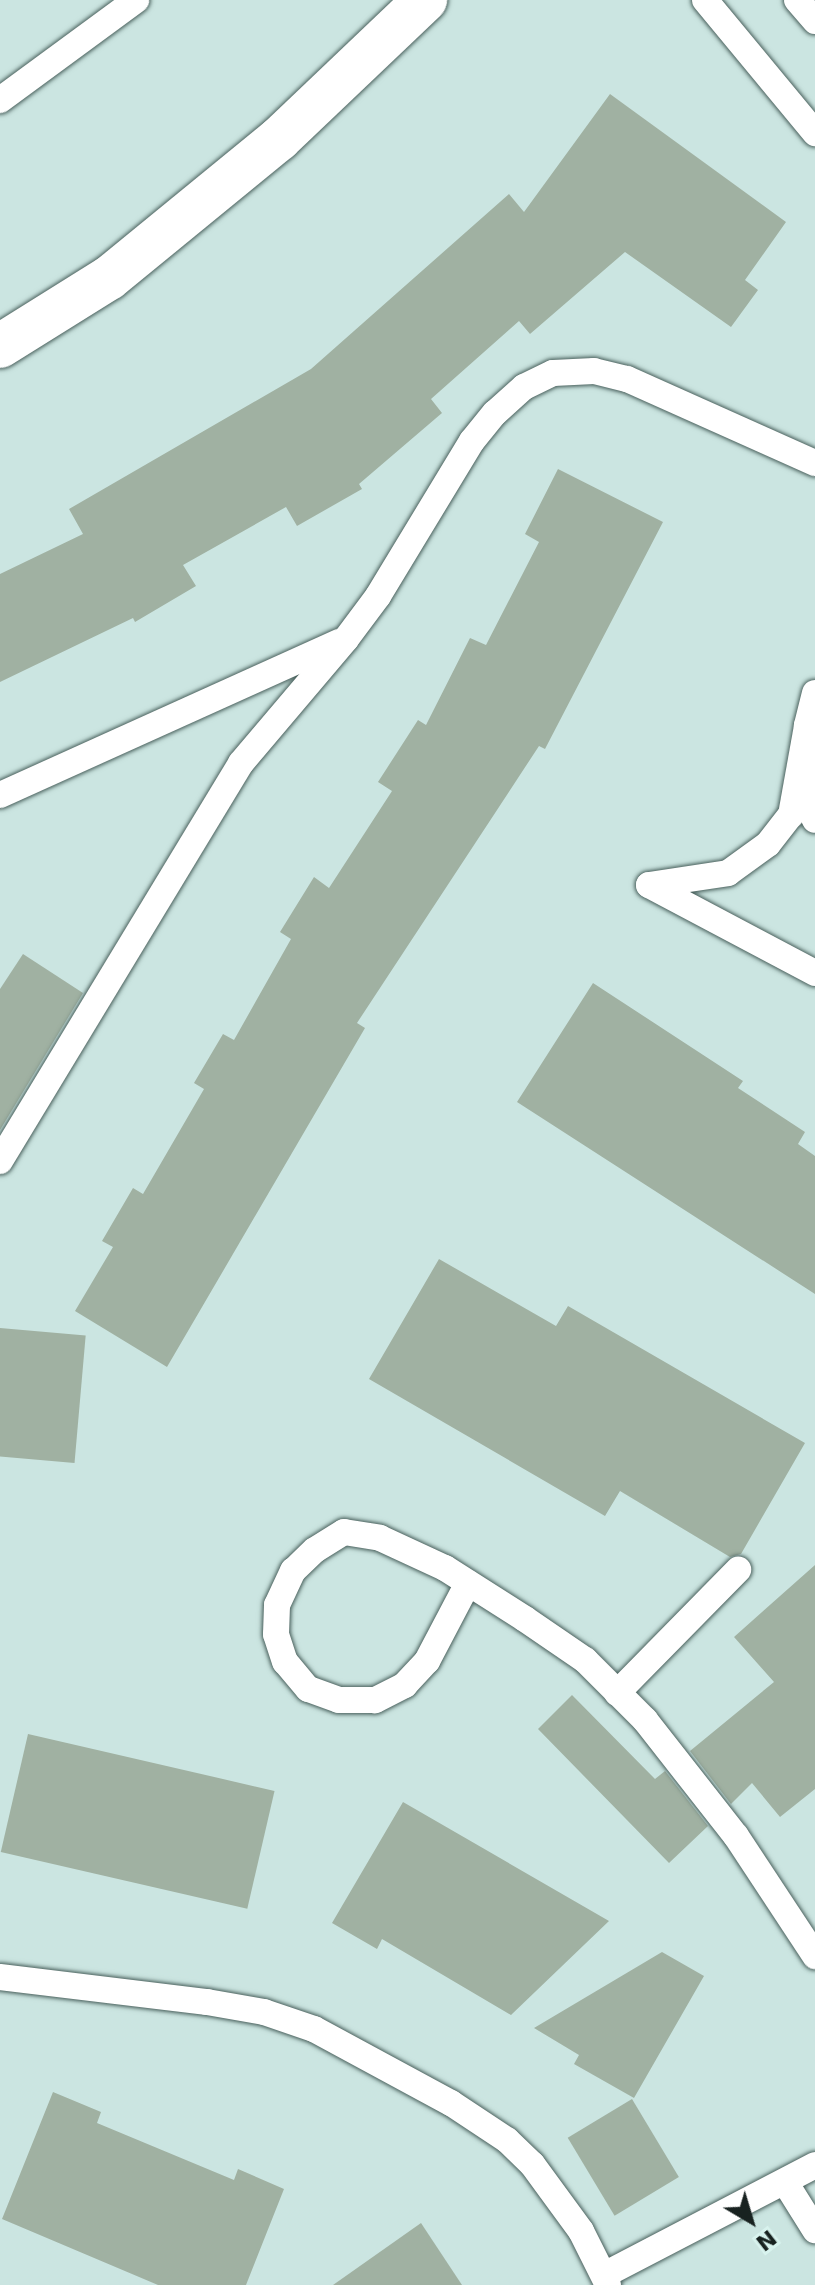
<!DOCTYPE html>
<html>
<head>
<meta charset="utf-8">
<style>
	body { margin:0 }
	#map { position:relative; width:815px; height:2285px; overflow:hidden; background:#cbe5e1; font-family:"DejaVu Sans",sans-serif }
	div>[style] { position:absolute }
	.building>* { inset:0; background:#a0b1a2; transform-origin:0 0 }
	.roads { filter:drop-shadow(0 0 2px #49605c) drop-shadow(0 0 2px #49605c) }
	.lane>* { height:26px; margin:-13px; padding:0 13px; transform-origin:13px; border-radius:13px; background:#fff }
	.primary>* { height:44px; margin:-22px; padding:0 22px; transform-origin:22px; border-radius:22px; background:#fff }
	span { translate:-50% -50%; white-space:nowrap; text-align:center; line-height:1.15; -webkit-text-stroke:7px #d8f3ee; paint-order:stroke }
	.north { position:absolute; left:711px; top:2181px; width:80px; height:80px; -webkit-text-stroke:6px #d8f3ee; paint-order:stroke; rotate:142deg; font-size:22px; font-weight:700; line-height:32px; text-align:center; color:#182220 }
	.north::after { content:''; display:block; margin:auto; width:28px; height:36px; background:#182220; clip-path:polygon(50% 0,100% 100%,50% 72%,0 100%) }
</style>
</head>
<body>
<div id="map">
	<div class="building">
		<div style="clip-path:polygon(610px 94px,786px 222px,745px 280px,758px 290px,731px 327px,625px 252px,530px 334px,519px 321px,431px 399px,442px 413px,359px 484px,362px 489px,297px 526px,286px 507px,183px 565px,196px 586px,135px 622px,133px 618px,0 682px,0 574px,83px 534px,69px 509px,311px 369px,509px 194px,524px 212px)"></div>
		<div style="clip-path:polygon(558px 469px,663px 522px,545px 749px,539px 746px,357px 1023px,365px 1028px,167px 1367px,75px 1311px,113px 1247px,102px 1241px,133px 1188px,143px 1194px,204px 1089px,194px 1083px,223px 1034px,234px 1040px,291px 939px,280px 932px,314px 877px,329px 888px,392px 791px,378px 782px,418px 720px,426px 725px,470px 638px,486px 645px,539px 542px,525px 534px)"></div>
		<div style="clip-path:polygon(23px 954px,83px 993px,0 1130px,0 989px)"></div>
		<div style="clip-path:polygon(593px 983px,743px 1081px,738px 1088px,805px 1132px,798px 1144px,815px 1156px,815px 1294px,517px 1102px)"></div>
		<div style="clip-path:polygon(439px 1259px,556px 1326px,568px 1306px,805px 1443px,741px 1554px,730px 1557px,620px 1491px,605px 1516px,369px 1379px)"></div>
		<div style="left:0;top:1328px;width:86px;height:128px;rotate:5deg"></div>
		<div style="clip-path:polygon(815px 1565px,815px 1789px,780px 1817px,752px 1783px,731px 1804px,690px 1751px,774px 1682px,734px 1637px)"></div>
		<div style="clip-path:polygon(572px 1695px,655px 1779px,665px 1771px,708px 1826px,669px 1863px,538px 1729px)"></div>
		<div style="left:28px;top:1734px;width:253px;height:121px;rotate:13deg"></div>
		<div style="clip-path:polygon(403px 1802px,609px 1921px,511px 2015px,382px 1939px,377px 1949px,332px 1923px)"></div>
		<div style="clip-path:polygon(662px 1952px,704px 1976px,634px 2098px,574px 2064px,579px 2055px,534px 2028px)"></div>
		<div style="clip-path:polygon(53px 2092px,101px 2112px,97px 2123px,234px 2180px,238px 2169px,284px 2189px,246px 2285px,158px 2285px,2px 2219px)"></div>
		<div style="left:632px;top:2099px;width:91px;height:75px;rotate:59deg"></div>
		<div style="clip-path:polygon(421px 2223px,462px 2285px,333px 2285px)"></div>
	</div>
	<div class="roads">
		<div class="lane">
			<div style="left:705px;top:0;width:173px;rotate:50.4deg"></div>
			<div style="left:797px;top:0;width:28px;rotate:49deg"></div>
			<div style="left:0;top:100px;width:169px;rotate:-36.3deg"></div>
			<div style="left:815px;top:693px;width:34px;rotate:104deg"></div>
			<div style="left:807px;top:726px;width:84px;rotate:88deg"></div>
			<div style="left:810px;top:810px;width:11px;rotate:63deg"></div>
			<div style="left:0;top:795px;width:372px;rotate:-24.3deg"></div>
			<div style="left:649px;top:885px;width:80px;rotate:-8.6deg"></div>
			<div style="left:728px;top:873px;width:49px;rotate:-35.9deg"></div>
			<div style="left:768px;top:844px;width:37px;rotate:-52deg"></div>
			<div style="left:791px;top:815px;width:90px;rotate:-79.8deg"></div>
			<div style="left:649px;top:885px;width:188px;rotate:27.9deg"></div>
			<div style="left:0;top:1161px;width:465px;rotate:-58.8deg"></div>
			<div style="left:241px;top:763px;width:162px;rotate:-49.7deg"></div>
			<div style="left:346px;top:639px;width:54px;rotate:-53.3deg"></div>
			<div style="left:378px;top:596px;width:181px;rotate:-58.8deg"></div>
			<div style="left:472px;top:441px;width:36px;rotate:-51deg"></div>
			<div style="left:495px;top:413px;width:39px;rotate:-42deg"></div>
			<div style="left:524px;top:387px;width:32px;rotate:-26deg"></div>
			<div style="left:553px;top:373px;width:41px;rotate:-2.8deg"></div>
			<div style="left:594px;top:371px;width:34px;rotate:14deg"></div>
			<div style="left:627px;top:379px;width:206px;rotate:24.1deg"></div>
			<div style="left:468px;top:1583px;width:88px;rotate:117.7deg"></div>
			<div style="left:427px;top:1661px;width:33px;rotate:133deg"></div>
			<div style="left:405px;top:1685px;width:34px;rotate:153deg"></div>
			<div style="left:375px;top:1700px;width:36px;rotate:180deg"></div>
			<div style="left:339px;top:1700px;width:33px;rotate:-160deg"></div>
			<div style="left:308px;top:1689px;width:35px;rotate:-130deg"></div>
			<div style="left:285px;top:1662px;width:29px;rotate:-108deg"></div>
			<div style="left:276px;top:1634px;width:29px;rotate:-88deg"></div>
			<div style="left:277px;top:1605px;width:38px;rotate:-65deg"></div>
			<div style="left:293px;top:1571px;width:30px;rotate:-44deg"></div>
			<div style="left:315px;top:1550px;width:34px;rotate:-32deg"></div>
			<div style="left:344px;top:1532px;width:36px;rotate:9deg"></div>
			<div style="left:380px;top:1538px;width:72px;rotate:24.8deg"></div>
			<div style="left:445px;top:1568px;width:95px;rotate:32.5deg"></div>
			<div style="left:525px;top:1619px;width:73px;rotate:34.3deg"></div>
			<div style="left:585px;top:1660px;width:85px;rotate:45deg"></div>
			<div style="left:645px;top:1720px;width:147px;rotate:51.9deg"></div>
			<div style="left:736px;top:1836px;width:144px;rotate:56.6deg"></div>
			<div style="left:617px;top:1693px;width:173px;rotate:-45.5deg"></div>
			<div style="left:0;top:1977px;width:209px;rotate:6.9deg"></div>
			<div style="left:207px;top:2002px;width:58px;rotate:10deg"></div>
			<div style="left:264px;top:2012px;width:53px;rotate:18.8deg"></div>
			<div style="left:314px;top:2029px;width:156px;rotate:28.4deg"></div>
			<div style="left:451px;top:2103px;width:67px;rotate:33.5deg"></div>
			<div style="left:507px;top:2140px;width:35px;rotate:44deg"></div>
			<div style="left:532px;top:2164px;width:83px;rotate:53.8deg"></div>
			<div style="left:581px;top:2231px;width:60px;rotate:63.4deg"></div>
			<div style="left:785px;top:2182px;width:57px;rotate:58deg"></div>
			<div style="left:604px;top:2275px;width:238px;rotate:-27.5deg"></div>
		</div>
		<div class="primary">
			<div style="left:0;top:346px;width:128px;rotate:-32deg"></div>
			<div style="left:109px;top:278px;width:220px;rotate:-39.3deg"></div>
			<div style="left:279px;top:139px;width:202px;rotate:-43.6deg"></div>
		</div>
	</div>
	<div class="north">N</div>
</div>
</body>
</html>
